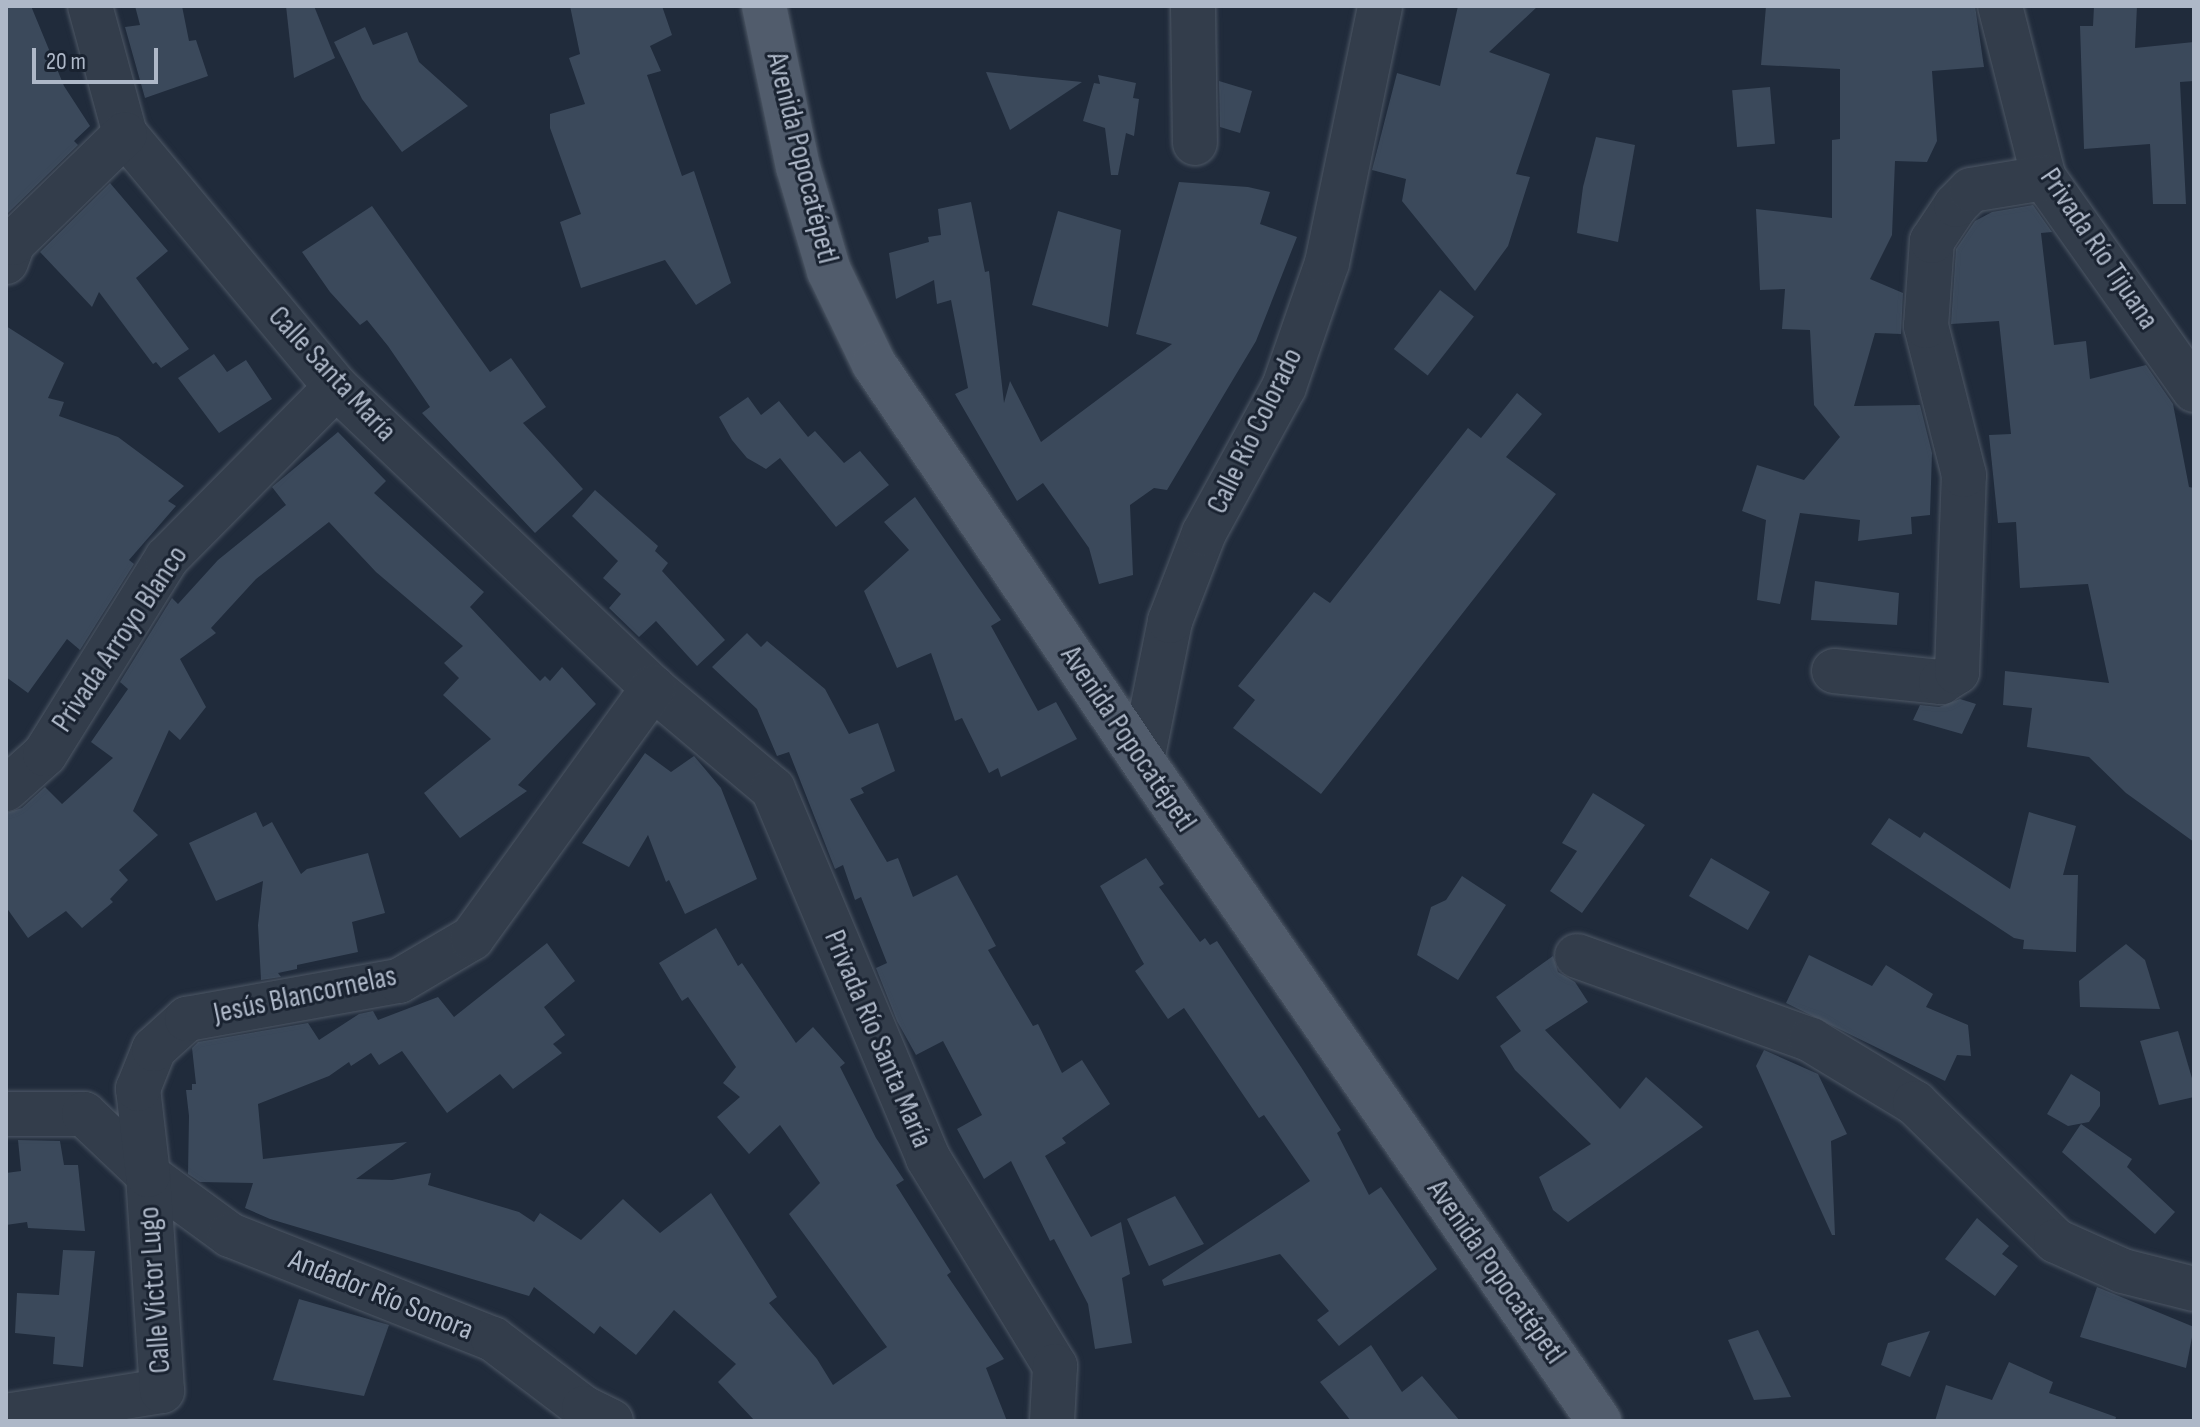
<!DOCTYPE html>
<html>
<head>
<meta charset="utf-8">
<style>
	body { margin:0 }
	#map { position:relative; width:2200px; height:1427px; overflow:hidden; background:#202b3b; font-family:"Sofia Sans Condensed",sans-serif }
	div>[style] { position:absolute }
	.building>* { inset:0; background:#3b495b; transform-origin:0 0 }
	.roads { filter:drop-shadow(0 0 2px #4e5866) drop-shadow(0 0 2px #4e5866) }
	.minor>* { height:44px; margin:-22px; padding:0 22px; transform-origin:22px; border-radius:22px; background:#333d4b }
	.major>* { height:44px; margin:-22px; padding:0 22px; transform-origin:22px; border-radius:22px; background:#515c6c }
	span { translate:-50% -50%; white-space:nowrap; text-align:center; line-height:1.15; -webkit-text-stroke:6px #192230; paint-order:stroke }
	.street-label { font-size:30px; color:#aeb8c8 }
	.frame { position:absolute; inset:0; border:8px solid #aeb8c8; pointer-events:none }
	.scale { position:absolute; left:32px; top:48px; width:126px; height:36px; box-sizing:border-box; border:4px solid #aeb8c8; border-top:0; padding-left:10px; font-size:24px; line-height:28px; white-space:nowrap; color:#aeb8c8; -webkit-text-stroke:6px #192230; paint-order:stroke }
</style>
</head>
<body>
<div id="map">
	<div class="building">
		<div style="clip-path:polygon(6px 6px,31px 6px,64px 86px,90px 126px,74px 141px,78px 145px,6px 215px)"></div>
		<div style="clip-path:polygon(135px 6px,182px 6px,189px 41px,196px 40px,208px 76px,145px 98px,125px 27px,140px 25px)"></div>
		<div style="clip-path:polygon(286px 6px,314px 6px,335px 58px,294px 78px)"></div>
		<div style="clip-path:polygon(570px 6px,662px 6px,672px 35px,650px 46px,661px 71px,647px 75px,682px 176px,694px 171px,731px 283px,696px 305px,665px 260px,581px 288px,560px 222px,581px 214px,550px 128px,550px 114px,585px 104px,569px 58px,580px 54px)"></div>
		<div style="clip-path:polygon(1458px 6px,1538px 6px,1489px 52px,1550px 74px,1516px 174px,1530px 177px,1508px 246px,1475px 291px,1402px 201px,1406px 179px,1372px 170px,1397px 73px,1440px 86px)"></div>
		<div style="clip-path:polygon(1766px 6px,1975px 6px,1984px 67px,1932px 71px,1937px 141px,1927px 162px,1895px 161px,1892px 235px,1870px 279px,1903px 293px,1901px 334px,1875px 333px,1854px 406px,1920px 405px,1932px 453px,1930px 515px,1911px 517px,1912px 534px,1858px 541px,1860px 520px,1800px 513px,1780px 604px,1757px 600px,1766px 520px,1742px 511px,1757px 465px,1804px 480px,1840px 437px,1814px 405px,1810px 330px,1782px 329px,1785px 289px,1760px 290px,1756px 209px,1832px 218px,1832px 140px,1840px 139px,1840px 69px,1761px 65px)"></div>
		<div style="clip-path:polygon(2094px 6px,2137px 6px,2135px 48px,2194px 42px,2194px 81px,2180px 82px,2186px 204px,2153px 204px,2150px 144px,2084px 149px,2080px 26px,2093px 26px)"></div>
		<div style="clip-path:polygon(365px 27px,373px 45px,407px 32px,419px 62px,468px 106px,402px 152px,362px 99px,334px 42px)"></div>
		<div style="clip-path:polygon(986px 72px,1082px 82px,1010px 130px)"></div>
		<div style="clip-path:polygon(1098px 75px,1136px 83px,1133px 98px,1139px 99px,1134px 136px,1126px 133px,1118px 175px,1111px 175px,1105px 128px,1083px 121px,1094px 83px,1100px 84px)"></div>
		<div style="clip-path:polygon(1219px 81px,1252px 91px,1240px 133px,1220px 127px)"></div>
		<div style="left:1770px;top:87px;width:57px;height:38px;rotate:85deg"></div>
		<div style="clip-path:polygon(1596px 137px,1635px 145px,1618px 242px,1577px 233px,1583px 187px)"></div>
		<div style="clip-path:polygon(1179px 182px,1248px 187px,1270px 192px,1260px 224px,1297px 237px,1256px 341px,1167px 490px,1154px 488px,1130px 505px,1133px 575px,1099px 584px,1089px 548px,1043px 483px,1017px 501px,955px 394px,968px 388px,951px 300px,937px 304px,934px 280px,896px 299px,889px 253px,929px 242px,928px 237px,941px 235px,938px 209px,971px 202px,985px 272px,989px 271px,1004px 403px,1010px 381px,1041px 442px,1172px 344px,1136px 334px)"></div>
		<div style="clip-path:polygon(110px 183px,168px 251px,136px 278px,189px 349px,161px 368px,156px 362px,153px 364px,99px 292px,92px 307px,40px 252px)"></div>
		<div style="clip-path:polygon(2033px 205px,2052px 232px,2041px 233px,2054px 345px,2086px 341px,2090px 379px,2146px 365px,2173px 404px,2189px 487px,2194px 488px,2194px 842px,2126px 793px,2089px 757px,2027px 747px,2032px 708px,2003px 705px,2005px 671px,2109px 683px,2088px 584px,2020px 588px,2016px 522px,1998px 523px,1989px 435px,2011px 434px,1999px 321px,1951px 324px,1956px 249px,1975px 221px,1992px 212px)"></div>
		<div style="clip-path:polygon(372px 206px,490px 372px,511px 358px,546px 407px,523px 423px,583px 489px,535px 533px,422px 413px,430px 407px,388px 346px,367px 320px,360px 325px,330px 292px,302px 252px)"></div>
		<div style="clip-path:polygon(1058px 211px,1121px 230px,1108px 327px,1032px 305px)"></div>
		<div style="left:1440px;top:290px;width:43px;height:75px;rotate:38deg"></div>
		<div style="clip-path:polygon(6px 326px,64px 363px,48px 398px,64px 402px,59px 416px,118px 437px,184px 486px,168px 501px,176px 506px,129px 560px,134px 564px,80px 650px,67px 639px,28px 693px,6px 677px)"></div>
		<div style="clip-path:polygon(214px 354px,227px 372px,246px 360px,272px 399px,219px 433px,178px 378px)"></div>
		<div style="clip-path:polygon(1517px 393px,1542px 414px,1506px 457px,1556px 494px,1321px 794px,1233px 728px,1255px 700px,1238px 686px,1314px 592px,1330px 603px,1468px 428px,1481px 438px)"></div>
		<div style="clip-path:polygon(748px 397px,761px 415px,779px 401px,808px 437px,815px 431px,844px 463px,860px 451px,889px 485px,836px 527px,780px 458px,766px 469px,747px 458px,732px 440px,719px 417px)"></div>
		<div style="clip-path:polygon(338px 432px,386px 481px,374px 493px,484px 592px,470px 607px,540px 681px,545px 676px,550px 681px,562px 667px,596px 704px,518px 785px,527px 791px,460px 838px,424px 793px,491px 739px,443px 695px,459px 678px,444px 663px,463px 646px,376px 572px,329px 522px,256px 579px,211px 628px,216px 633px,180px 659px,206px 707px,180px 740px,169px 730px,133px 811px,158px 835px,119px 870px,128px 880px,110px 899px,113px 902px,82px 928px,66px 911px,28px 938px,6px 907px,6px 813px,22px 808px,45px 787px,62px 804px,113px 758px,91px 742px,128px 689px,120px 682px,172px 598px,178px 604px,218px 560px,286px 505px,272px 487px)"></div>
		<div style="clip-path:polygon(595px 490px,658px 546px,655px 551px,668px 563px,662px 571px,725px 640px,697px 666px,656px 621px,639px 637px,609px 608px,621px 594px,603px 578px,618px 561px,572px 516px)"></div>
		<div style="clip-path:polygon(915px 497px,1001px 620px,991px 626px,1038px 711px,1056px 702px,1077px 739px,1001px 777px,998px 768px,989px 773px,962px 718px,955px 721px,931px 653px,897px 668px,864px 591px,909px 550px,884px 522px)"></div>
		<div style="clip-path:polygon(1815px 581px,1899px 593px,1897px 625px,1811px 620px)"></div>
		<div style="clip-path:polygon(747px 633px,761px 647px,767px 641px,825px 689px,849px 734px,878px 723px,895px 771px,861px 788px,864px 793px,850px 799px,887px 862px,898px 858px,913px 897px,957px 875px,996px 946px,988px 950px,1033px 1026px,1038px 1024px,1062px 1073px,1082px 1060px,1110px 1104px,1062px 1138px,1066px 1143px,1045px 1156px,1091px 1237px,1121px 1222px,1130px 1274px,1122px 1278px,1132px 1343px,1095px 1349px,1088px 1304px,1054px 1239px,1050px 1241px,1011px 1161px,984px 1179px,957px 1129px,982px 1115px,943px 1041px,916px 1055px,897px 1021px,876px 968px,887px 963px,861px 897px,855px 900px,843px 865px,835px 869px,789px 752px,777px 756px,757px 709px,712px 667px)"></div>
		<div style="clip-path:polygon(1960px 699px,1976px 704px,1962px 734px,1913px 720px,1920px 705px,1939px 707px)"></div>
		<div style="clip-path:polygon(645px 753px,671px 772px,694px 756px,721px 788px,757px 879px,685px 914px,669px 880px,666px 882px,648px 835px,629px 867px,582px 843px)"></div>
		<div style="clip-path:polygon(1593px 793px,1645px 825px,1582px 913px,1550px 891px,1577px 851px,1562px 843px)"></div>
		<div style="clip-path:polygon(256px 812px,263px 827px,272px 822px,301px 874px,307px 869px,368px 853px,385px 913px,352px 922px,358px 952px,297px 965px,297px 969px,278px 973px,281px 977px,261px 980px,258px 925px,263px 881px,216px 901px,189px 843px)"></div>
		<div style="clip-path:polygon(2029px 812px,2076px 826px,2063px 875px,2078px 875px,2076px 952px,2023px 949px,2024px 940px,2014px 938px,1871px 844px,1889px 818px,1920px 838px,1924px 832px,2010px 889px)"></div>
		<div style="clip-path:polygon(1146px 858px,1164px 884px,1159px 887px,1200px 942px,1205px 938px,1210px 945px,1217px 941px,1301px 1067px,1341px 1130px,1337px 1133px,1369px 1195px,1381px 1187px,1437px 1269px,1339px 1346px,1317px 1320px,1329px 1311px,1280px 1254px,1164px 1286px,1162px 1280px,1310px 1181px,1264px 1115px,1259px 1118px,1184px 1008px,1168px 1019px,1135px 971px,1144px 964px,1100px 886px)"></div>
		<div style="left:1711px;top:858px;width:68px;height:44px;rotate:30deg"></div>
		<div style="clip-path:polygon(1462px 876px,1506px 905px,1458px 980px,1417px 955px,1431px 907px,1446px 900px)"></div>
		<div style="clip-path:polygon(716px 928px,738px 966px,742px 963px,796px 1043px,813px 1027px,845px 1063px,840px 1067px,876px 1138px,904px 1180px,896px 1185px,951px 1272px,947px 1275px,1004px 1359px,986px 1368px,1007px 1421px,755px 1421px,718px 1382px,736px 1364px,674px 1310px,636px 1355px,600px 1326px,594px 1334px,534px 1287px,529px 1296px,270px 1219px,245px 1208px,253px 1183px,200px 1182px,188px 1174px,189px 1116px,186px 1090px,192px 1090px,192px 1084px,196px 1084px,192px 1048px,198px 1042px,308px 1023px,319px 1040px,359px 1014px,373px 1011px,378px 1020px,438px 997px,454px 1017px,547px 943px,575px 981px,544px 1007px,565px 1035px,553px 1044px,562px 1053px,513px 1089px,500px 1074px,447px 1113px,402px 1051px,379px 1065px,371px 1053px,351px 1066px,349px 1062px,329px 1076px,258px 1104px,263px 1159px,407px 1142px,356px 1179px,392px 1180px,431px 1173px,428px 1185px,519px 1212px,534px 1222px,540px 1213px,581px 1240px,623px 1199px,660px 1233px,711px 1193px,777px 1297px,769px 1303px,817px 1359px,833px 1385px,887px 1347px,789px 1214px,820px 1183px,780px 1125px,749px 1154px,717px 1117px,740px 1097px,723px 1083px,736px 1067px,688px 997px,682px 1001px,659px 963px)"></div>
		<div style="clip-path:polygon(2126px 944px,2145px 960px,2160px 1009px,2080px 1007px,2079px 981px)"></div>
		<div style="clip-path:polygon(1809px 955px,1872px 986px,1886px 965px,1933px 994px,1926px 1007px,1968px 1025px,1971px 1056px,1957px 1055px,1945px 1081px,1786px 1003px)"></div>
		<div style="clip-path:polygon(1553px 956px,1558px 972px,1575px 982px,1588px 1002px,1545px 1030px,1620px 1109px,1646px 1077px,1703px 1127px,1568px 1222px,1553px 1210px,1539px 1177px,1591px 1144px,1515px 1070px,1500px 1046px,1521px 1031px,1496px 997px)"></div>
		<div style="clip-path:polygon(2178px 1031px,2194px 1085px,2194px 1097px,2159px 1105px,2140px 1041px)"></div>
		<div style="clip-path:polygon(1764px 1050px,1818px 1074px,1847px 1134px,1831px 1141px,1835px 1235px,1832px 1235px,1756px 1066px)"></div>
		<div style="clip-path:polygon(2071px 1074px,2100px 1092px,2100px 1106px,2089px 1122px,2068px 1126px,2047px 1114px)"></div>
		<div style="clip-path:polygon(2081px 1124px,2132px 1159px,2127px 1167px,2175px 1212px,2155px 1234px,2062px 1152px)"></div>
		<div style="clip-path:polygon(18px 1140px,60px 1141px,64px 1165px,78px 1165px,85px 1231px,28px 1228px,27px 1222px,6px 1225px,6px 1173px,21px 1171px)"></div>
		<div style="clip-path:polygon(1175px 1196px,1204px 1244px,1149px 1266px,1127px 1219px)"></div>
		<div style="clip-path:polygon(1977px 1218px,2009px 1246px,2002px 1254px,2018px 1266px,1995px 1296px,1945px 1259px)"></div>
		<div style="clip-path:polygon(63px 1250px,95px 1251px,83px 1367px,53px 1364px,55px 1337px,15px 1333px,17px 1293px,59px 1295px)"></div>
		<div style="clip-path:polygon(2097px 1287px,2194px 1327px,2186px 1368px,2080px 1337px)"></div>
		<div style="clip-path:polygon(299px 1299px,389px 1325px,364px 1396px,273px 1380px)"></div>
		<div style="clip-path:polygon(1758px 1330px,1791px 1397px,1754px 1400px,1728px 1340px)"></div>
		<div style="clip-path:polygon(1930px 1331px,1910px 1377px,1881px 1365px,1888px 1343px)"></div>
		<div style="clip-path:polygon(1371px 1345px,1402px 1392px,1422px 1376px,1460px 1421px,1351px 1421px,1320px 1382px)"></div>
		<div style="clip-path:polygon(2009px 1362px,2053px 1382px,2049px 1393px,2116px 1417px,2115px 1421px,1935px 1421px,1946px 1385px,1992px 1400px)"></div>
	</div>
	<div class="roads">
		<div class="minor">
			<div style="left:90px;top:6px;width:133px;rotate:74.7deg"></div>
			<div style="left:125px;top:134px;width:329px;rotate:50.2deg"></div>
			<div style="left:336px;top:387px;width:437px;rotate:43.5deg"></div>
			<div style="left:653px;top:688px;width:157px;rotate:40.1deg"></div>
			<div style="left:773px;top:789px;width:400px;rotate:67.2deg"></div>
			<div style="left:928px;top:1158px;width:244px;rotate:58.6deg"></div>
			<div style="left:1055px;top:1366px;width:55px;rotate:93.1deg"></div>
			<div style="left:1193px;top:6px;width:137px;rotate:89.2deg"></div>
			<div style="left:2000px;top:6px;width:178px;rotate:75.7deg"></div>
			<div style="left:2044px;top:178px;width:260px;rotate:54.7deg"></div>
			<div style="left:6px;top:262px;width:20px;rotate:-70deg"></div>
			<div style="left:13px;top:243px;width:156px;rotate:-44.2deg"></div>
			<div style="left:1834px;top:671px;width:108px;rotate:5.9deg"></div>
			<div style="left:1941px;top:682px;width:19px;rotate:-32deg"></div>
			<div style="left:1957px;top:672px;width:197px;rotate:-88deg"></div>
			<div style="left:1964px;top:475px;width:154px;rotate:-104.3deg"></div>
			<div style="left:1926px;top:326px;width:85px;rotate:-86deg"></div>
			<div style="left:1932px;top:241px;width:43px;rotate:-56.3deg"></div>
			<div style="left:1956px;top:205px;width:21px;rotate:-45deg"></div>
			<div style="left:1971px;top:190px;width:74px;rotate:-9.3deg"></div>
			<div style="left:1142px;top:760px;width:142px;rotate:-78.6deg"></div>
			<div style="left:1170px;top:621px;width:94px;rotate:-68.9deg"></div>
			<div style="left:1204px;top:533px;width:166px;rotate:-61.3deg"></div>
			<div style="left:1284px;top:387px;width:131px;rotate:-70.9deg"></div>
			<div style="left:1327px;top:263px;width:262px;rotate:-78.3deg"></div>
			<div style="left:6px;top:789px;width:52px;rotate:-41.9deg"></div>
			<div style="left:45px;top:754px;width:231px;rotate:-58.1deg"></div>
			<div style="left:167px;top:558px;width:240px;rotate:-45.3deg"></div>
			<div style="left:1577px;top:956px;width:249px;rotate:19.7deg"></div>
			<div style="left:1811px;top:1040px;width:122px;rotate:31.2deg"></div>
			<div style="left:1915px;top:1103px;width:197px;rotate:44.4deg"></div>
			<div style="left:2056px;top:1241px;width:73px;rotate:24.1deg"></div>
			<div style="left:2123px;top:1271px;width:73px;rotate:14.2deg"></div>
			<div style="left:6px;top:1114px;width:78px"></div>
			<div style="left:84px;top:1114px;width:88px;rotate:43.6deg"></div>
			<div style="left:148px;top:1175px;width:102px;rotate:36.2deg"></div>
			<div style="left:230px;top:1235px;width:283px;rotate:21.6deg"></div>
			<div style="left:493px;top:1339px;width:114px;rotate:37.2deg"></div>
			<div style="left:584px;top:1408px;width:30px;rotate:26deg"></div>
			<div style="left:6px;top:1416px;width:158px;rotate:-9.1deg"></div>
			<div style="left:162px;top:1391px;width:216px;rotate:-93.7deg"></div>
			<div style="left:148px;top:1175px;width:87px;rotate:-96.6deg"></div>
			<div style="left:138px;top:1089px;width:43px;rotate:-68.2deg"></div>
			<div style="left:154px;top:1049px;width:45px;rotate:-42.3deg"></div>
			<div style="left:187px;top:1019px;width:215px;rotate:-10.2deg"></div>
			<div style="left:399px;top:981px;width:85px;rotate:-30.5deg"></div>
			<div style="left:472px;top:938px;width:309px;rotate:-54.1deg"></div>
		</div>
		<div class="major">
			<div style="left:764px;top:6px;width:165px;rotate:78.1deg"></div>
			<div style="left:798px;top:167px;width:109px;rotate:73.4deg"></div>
			<div style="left:829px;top:271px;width:103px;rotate:64.2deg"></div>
			<div style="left:874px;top:364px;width:478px;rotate:55.9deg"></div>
			<div style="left:1142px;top:760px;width:804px;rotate:55.34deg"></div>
		</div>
	</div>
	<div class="street-label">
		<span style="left:802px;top:158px;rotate:76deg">Avenida Popocatépetl</span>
		<span style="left:2099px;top:249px;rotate:56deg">Privada Río Tijuana</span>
		<span style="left:332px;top:374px;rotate:47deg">Calle Santa María</span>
		<span style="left:1255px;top:431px;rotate:-64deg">Calle Río Colorado</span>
		<span style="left:120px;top:639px;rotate:-56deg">Privada Arroyo Blanco</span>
		<span style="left:1128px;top:739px;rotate:56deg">Avenida Popocatépetl</span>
		<span style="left:305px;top:995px;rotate:-12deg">Jesús Blancornelas</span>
		<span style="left:878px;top:1039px;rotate:67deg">Privada Río Santa María</span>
		<span style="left:1496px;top:1272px;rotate:55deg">Avenida Popocatépetl</span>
		<span style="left:155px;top:1290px;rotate:-94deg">Calle Víctor Lugo</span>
		<span style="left:381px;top:1295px;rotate:22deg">Andador Río Sonora</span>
	</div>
	<div class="frame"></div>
	<div class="scale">20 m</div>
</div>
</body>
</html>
